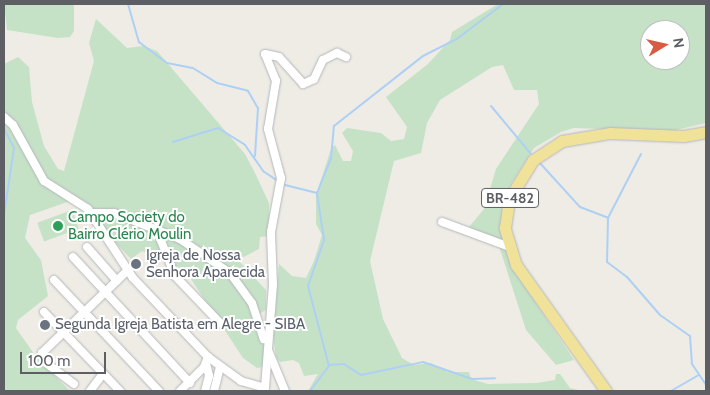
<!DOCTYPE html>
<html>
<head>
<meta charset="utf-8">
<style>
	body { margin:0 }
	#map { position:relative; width:710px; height:395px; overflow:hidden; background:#eeece5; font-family:Cabin,sans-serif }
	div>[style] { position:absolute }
	.green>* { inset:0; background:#c5e2c7; transform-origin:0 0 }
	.stream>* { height:2px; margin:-1px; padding:0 1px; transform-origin:1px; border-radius:1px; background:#aed0f5 }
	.roads { filter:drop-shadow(0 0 1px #b5b7ba) drop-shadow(0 0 1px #b5b7ba) }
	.minor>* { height:8px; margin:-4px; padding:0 4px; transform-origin:4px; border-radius:4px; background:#fff }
	.highway>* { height:11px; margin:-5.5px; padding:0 5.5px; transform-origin:5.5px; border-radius:5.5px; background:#f1e299 }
	.dots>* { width:14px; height:14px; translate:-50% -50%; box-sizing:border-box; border:2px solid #fff; border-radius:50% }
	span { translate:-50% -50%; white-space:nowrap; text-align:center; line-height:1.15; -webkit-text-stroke:4px #fff; paint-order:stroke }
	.shield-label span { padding:1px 4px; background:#fff; border:1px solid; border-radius:4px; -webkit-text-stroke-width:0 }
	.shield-label { font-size:14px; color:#5d5f64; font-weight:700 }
	.leisure-label { font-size:15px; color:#27864d }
	.left { translate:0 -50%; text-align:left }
	.worship-label { font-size:15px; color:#5b616d }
	.frame { position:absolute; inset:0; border:5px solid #5d5f64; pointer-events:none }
	.north { position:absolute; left:640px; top:20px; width:50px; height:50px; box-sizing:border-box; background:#fff; border:1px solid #bebfc1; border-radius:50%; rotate:81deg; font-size:14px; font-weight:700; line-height:20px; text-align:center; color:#5d5f64 }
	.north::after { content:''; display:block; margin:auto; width:18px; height:22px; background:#d65c43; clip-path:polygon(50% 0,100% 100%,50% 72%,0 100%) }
	.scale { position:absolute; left:20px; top:352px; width:86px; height:22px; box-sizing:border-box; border:2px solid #5d5f64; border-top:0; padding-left:6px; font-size:15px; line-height:18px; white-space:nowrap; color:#5d5f64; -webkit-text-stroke:4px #fff; paint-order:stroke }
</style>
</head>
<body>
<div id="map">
	<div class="green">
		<div style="clip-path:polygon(4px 4px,74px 4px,74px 31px,70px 37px,58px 38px,7px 30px)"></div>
		<div style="clip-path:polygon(evenodd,498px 4px,706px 4px,706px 123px,671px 131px,574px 128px,561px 132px,534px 148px,502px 198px,502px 236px,511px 266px,574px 360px,556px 365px,526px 330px,498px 243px,469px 227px,484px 209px,496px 169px,539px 104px,537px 90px,514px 90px,503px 65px,492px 67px,440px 100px,427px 123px,421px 153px,394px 161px,370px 261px,383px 319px,402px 358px,414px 365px,431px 363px,448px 372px,469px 372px,471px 379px,488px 384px,537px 383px,555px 380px,556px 374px,560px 374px,570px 388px,582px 391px,308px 391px,318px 374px,304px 376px,299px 363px,293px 360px,280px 362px,276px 357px,273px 336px,279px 264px,292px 276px,306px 278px,314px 261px,322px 235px,316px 224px,316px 195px,331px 149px,335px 145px,343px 161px,351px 161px,353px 151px,342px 133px,347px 128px,381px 133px,391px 141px,404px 139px,407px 127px,386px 97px,428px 64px,450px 40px,452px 32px,498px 4px,650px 30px,680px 30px,680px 60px,650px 60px,650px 30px)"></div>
		<div style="clip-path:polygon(96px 19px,127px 48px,143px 46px,157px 51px,245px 154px,255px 173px,269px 203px,269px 236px,260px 237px,259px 249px,238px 260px,266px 290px,266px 310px,259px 314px,267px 366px,257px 368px,243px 358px,185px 270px,142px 251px,131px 259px,109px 236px,101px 236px,78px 200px,73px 200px,30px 215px,25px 238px,41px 260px,48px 296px,18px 320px,16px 328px,37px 358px,70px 391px,4px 391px,4px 64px,18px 57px,29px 67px,32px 102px,44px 146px,58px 169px,64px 171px,94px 61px,89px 43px)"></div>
		<div style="left:72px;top:210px;width:20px;height:37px;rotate:70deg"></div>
	</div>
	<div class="stream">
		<div style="left:128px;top:4px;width:40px;rotate:74deg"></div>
		<div style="left:139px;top:42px;width:35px;rotate:37deg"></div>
		<div style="left:167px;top:63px;width:26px;rotate:11deg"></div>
		<div style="left:193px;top:68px;width:28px;rotate:32deg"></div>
		<div style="left:217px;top:83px;width:32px;rotate:14deg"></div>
		<div style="left:248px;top:91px;width:20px;rotate:60deg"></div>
		<div style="left:258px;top:108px;width:48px;rotate:93.6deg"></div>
		<div style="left:491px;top:106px;width:62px;rotate:50.2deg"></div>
		<div style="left:4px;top:129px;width:21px;rotate:62deg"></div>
		<div style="left:14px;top:148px;width:68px;rotate:98.5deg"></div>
		<div style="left:173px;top:142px;width:47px;rotate:-17.3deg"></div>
		<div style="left:218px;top:128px;width:32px;rotate:32deg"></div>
		<div style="left:245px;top:145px;width:32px;rotate:55deg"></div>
		<div style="left:263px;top:171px;width:18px;rotate:34deg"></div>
		<div style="left:641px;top:154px;width:72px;rotate:117.3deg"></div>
		<div style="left:608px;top:218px;width:44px;rotate:91.3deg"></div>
		<div style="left:607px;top:262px;width:25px;rotate:37deg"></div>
		<div style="left:627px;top:277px;width:50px;rotate:49deg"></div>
		<div style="left:660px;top:315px;width:37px;rotate:35deg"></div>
		<div style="left:690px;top:336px;width:28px;rotate:86deg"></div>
		<div style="left:692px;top:364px;width:25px;rotate:56deg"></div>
		<div style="left:539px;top:162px;width:61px;rotate:47.7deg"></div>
		<div style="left:580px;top:207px;width:30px;rotate:21deg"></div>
		<div style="left:285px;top:185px;width:33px;rotate:14deg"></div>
		<div style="left:329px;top:365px;width:15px;rotate:-4deg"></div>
		<div style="left:344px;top:364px;width:20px;rotate:33deg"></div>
		<div style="left:361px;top:375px;width:63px;rotate:-11.8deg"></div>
		<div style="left:423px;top:362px;width:52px;rotate:19.1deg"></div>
		<div style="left:472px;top:379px;width:23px;rotate:-2deg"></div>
		<div style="left:310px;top:391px;width:31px;rotate:-53deg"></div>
		<div style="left:329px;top:366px;width:83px;rotate:-104.7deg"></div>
		<div style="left:308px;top:286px;width:49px;rotate:-70.8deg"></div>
		<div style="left:324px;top:240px;width:48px;rotate:-98.5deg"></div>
		<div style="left:317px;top:193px;width:37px;rotate:-68deg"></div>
		<div style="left:331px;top:159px;width:33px;rotate:-85deg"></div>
		<div style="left:334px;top:126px;width:113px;rotate:-38.2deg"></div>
		<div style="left:423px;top:56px;width:39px;rotate:-27deg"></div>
		<div style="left:458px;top:38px;width:56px;rotate:-37.1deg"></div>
		<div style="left:671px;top:391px;width:32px;rotate:-30deg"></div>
	</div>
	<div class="roads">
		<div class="minor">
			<div style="left:4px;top:117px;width:12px;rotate:42deg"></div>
			<div style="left:13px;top:125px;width:64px;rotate:61deg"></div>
			<div style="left:44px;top:181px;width:52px;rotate:32.5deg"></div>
			<div style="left:88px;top:209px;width:82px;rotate:56.9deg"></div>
			<div style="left:133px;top:278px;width:109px;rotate:46.5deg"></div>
			<div style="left:208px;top:357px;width:41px;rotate:36deg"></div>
			<div style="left:241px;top:381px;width:25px;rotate:16deg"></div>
			<div style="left:265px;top:388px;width:103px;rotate:-85.6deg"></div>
			<div style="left:273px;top:285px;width:53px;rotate:-92.2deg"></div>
			<div style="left:271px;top:232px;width:55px;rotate:-79.5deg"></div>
			<div style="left:281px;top:178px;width:51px;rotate:-104.9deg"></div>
			<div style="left:268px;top:129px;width:49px;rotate:-80.5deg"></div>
			<div style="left:276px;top:81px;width:29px;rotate:-112deg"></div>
			<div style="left:265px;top:54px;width:14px;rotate:12deg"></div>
			<div style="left:279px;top:57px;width:36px;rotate:48deg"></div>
			<div style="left:303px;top:84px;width:12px;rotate:-24deg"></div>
			<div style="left:314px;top:79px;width:21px;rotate:-65deg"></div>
			<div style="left:323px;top:60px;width:16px;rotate:-27deg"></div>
			<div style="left:337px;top:53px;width:10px;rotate:24deg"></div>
			<div style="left:91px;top:213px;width:23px"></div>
			<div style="left:114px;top:213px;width:71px;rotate:21.5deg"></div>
			<div style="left:180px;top:239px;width:60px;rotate:34.2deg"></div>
			<div style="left:230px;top:273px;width:37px;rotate:54deg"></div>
			<div style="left:252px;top:303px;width:38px;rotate:72deg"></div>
			<div style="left:442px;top:222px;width:69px;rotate:20.3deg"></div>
			<div style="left:156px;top:228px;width:52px;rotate:68.4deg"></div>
			<div style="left:175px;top:276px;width:66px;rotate:46.2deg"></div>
			<div style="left:87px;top:247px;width:45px;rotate:48.6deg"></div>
			<div style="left:73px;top:257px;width:172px;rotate:47.1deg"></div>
			<div style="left:54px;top:280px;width:153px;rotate:46.6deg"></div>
			<div style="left:44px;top:312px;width:110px;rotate:46.1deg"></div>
			<div style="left:268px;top:350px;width:44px;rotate:67.5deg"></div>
			<div style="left:74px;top:384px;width:35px;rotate:-143deg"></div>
			<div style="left:46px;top:363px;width:11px;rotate:-112deg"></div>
			<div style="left:42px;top:353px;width:120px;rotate:-44deg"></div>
			<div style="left:90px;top:391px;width:21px;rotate:-53deg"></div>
			<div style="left:180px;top:391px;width:34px;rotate:-45deg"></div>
			<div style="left:204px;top:367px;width:11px;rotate:-68deg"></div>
			<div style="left:205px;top:391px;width:16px;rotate:-75deg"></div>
			<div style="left:209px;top:376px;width:13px;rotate:-103deg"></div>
			<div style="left:214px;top:391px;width:25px;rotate:-76deg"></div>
		</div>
		<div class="highway">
			<div style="left:606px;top:391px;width:155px;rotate:-125.5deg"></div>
			<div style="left:516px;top:265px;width:39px;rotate:-107deg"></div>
			<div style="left:505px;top:228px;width:29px;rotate:-82deg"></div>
			<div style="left:509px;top:199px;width:46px;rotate:-58.4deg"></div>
			<div style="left:533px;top:160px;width:35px;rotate:-33deg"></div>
			<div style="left:562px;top:141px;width:49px;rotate:-9.5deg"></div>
			<div style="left:610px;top:133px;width:74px;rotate:2.3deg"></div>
			<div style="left:684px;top:136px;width:22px;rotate:-10deg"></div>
		</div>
	</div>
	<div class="dots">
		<div style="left:58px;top:226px;background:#2e9e5b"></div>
		<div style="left:136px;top:264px;background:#6b7280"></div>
		<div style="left:45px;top:325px;background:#6b7280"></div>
	</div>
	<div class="shield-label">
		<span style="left:510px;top:198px">BR-482</span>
	</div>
	<div class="leisure-label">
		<span class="left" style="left:68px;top:226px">Campo Society do<br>Bairro Clério Moulin</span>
	</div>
	<div class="worship-label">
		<span class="left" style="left:146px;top:264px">Igreja de Nossa<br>Senhora Aparecida</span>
		<span class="left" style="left:55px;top:325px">Segunda Igreja Batista em Alegre - SIBA</span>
	</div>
	<div class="frame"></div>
	<div class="north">N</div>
	<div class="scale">100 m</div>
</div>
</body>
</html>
